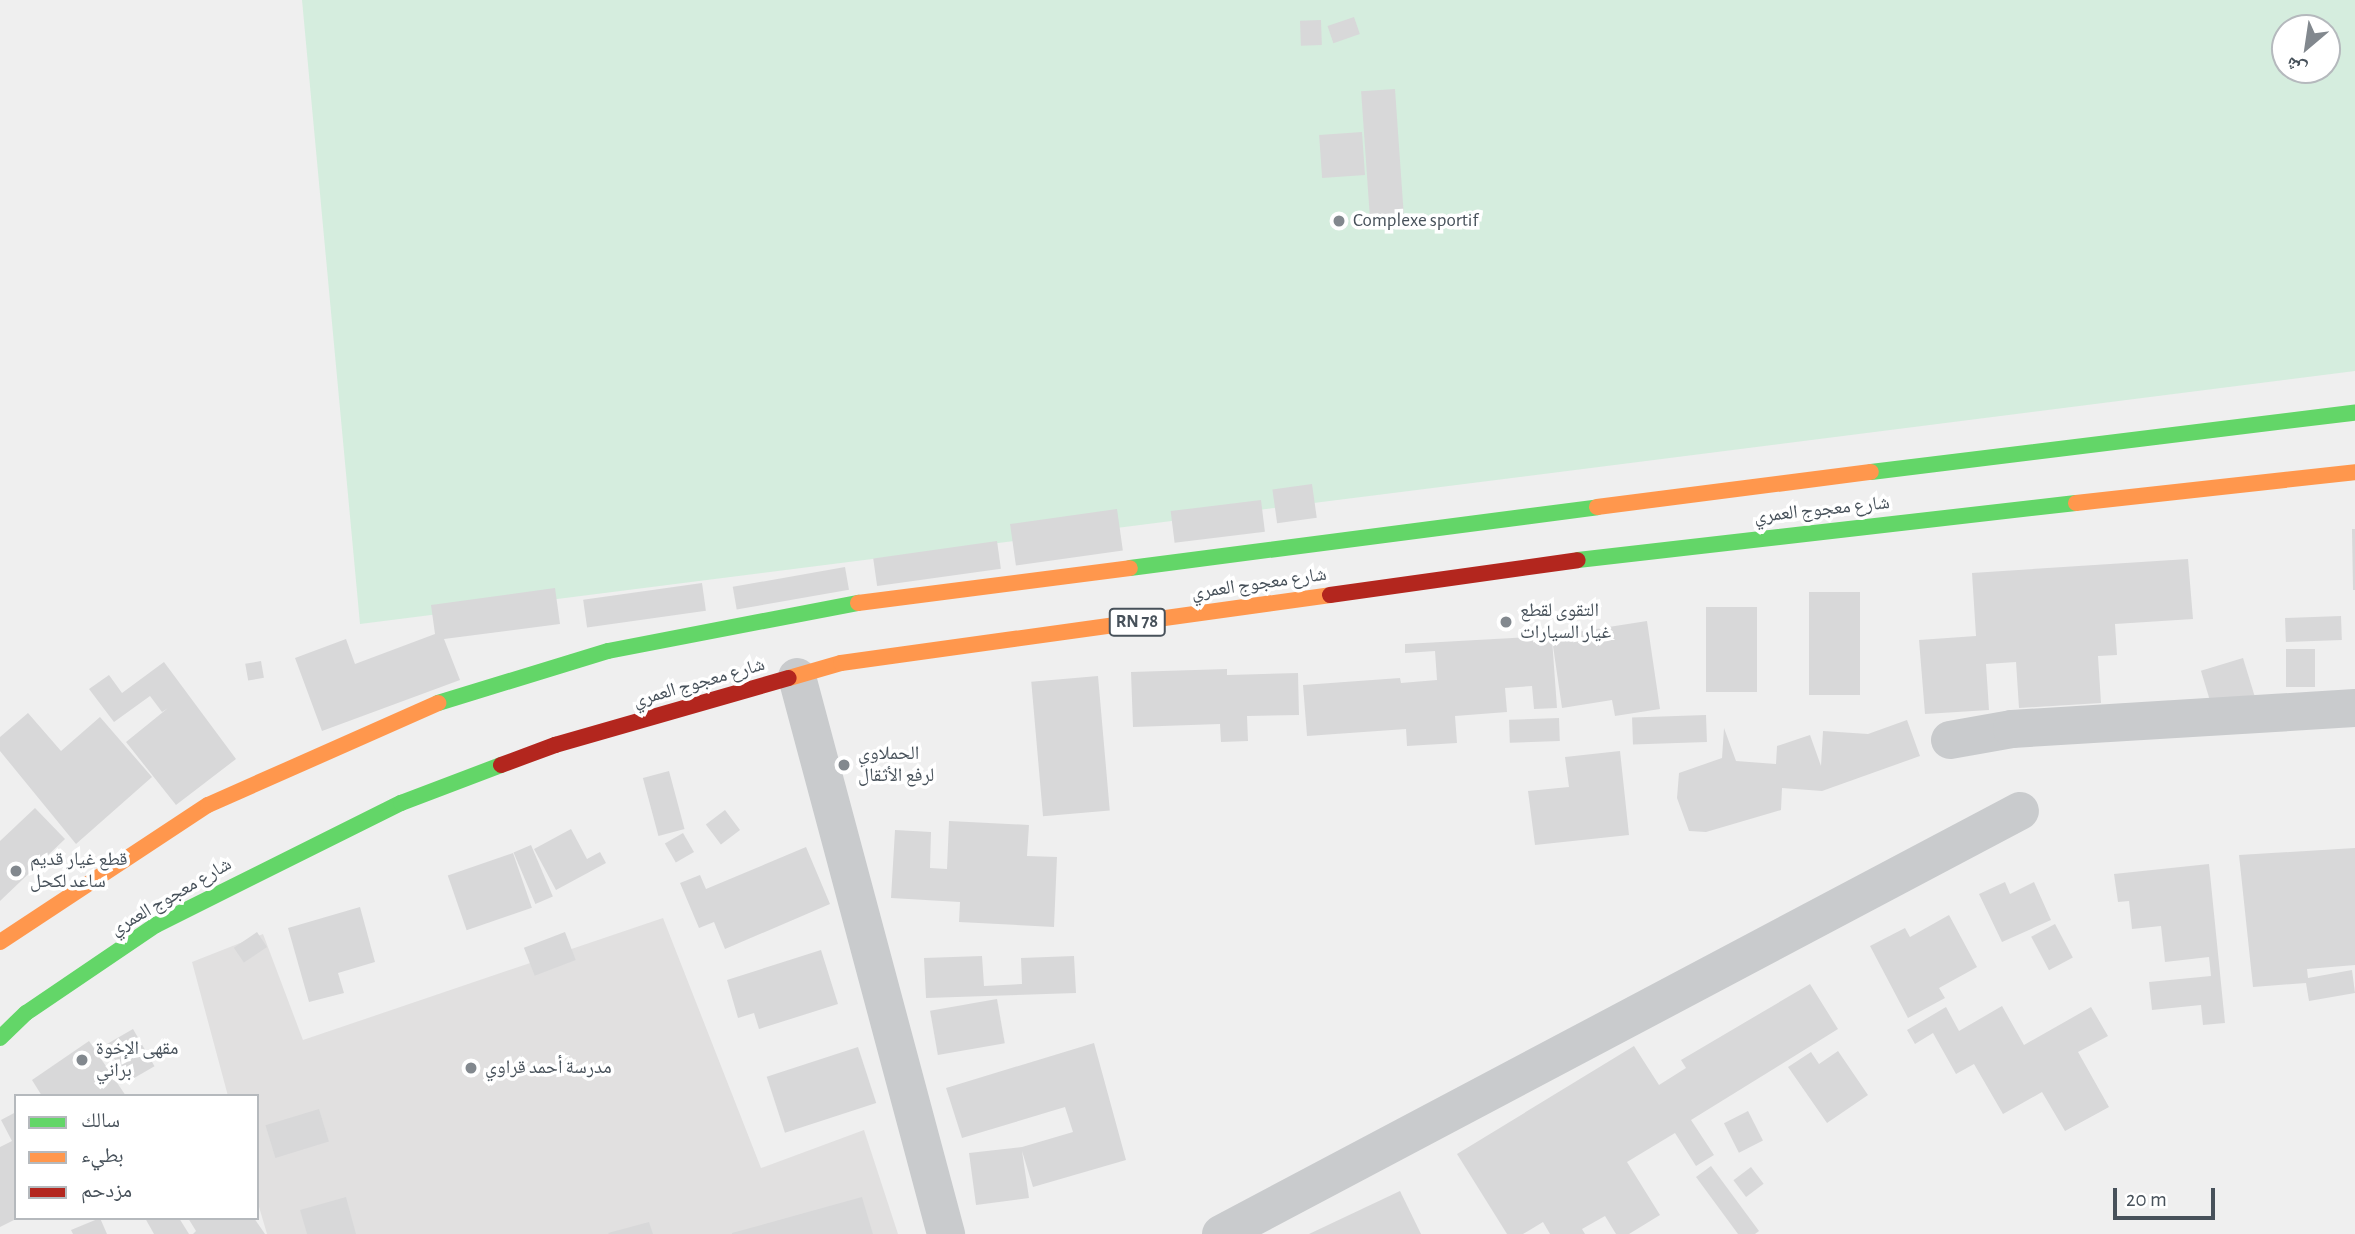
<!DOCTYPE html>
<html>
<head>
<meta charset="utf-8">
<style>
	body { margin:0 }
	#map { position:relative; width:2355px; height:1234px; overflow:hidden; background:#efefef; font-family:"Alegreya Sans","Noto Naskh Arabic",sans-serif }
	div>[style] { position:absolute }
	.education>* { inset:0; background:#e1e0e0 }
	.green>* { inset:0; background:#d5edde }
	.building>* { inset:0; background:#d8d8d9; transform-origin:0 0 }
	.street>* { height:38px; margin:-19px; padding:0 19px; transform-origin:19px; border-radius:19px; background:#c9cbcd }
	.fast>* { height:16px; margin:-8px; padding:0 8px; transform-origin:8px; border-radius:8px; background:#63d668 }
	.slow>* { height:16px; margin:-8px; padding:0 8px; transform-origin:8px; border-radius:8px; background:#ff974d }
	.jam>* { height:16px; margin:-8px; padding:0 8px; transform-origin:8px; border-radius:8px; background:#b3261e }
	.dots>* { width:19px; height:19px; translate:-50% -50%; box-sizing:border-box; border:4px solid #fff; border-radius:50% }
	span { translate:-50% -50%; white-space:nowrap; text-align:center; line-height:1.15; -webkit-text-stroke:7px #fff; paint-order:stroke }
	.shield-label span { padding:2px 5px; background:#fff; border:2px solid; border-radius:5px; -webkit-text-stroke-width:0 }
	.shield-label { font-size:18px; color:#47515a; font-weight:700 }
	.poi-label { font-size:19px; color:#47515a }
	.left { translate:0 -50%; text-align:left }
	.street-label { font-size:19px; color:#47515a }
	.legend { position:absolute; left:14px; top:1094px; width:245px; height:126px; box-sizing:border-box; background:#fff; border:2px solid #b5b9bd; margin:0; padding:9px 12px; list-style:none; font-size:21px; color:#47515a }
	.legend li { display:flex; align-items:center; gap:14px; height:35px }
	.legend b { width:35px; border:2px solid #b5b9bd }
	.north { position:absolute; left:2271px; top:14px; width:70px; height:70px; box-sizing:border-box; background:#fff; border:2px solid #b5b9bd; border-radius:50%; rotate:209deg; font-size:19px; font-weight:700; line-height:28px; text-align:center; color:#47515a }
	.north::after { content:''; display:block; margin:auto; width:24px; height:32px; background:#82888e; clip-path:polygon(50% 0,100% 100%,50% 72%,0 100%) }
	.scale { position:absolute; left:2113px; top:1188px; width:102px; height:32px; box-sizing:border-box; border:4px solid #47515a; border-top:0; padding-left:9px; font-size:21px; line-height:24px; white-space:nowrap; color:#47515a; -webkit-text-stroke:5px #fff; paint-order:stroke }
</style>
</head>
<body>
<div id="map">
	<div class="education">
		<div style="clip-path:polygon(663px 918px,761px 1168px,864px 1130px,898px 1234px,267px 1234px,257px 1200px,257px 1096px,228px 1096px,192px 962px,263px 934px,303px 1040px)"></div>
	</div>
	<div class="green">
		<div style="clip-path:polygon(evenodd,302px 0,2355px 0,2355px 371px,360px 624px,302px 0,2285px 28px,2327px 28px,2327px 70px,2285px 70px,2285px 28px)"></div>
	</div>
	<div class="building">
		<div style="left:1354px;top:17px;width:18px;height:28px;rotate:71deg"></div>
		<div style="left:1321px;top:20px;width:25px;height:21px;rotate:88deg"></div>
		<div style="left:1395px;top:89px;width:125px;height:34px;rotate:86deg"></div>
		<div style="left:1362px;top:132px;width:43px;height:43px;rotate:86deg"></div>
		<div style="left:1312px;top:484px;width:34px;height:40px;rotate:82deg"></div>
		<div style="left:1261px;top:500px;width:32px;height:91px;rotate:83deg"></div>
		<div style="left:1117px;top:509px;width:42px;height:108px;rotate:82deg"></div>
		<div style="clip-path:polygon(2352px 529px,2355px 529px,2355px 590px,2353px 590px)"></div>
		<div style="left:997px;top:541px;width:28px;height:125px;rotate:82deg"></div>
		<div style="clip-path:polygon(2188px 559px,2193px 619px,2115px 624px,2117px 655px,2098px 656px,2101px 703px,2019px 708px,2016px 662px,1986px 664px,1989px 710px,1925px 714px,1919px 640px,1976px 636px,1972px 573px)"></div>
		<div style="left:845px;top:567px;width:23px;height:114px;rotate:80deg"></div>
		<div style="left:702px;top:583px;width:28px;height:120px;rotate:82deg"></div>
		<div style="clip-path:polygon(555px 588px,560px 624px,444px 639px,460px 680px,322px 731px,295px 658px,346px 639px,355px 664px,435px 634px,431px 605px)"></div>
		<div style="left:1809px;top:592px;width:51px;height:103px"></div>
		<div style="left:1706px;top:607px;width:51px;height:85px"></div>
		<div style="left:2341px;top:616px;width:24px;height:56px;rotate:88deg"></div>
		<div style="clip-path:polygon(1647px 621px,1660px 709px,1615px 716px,1612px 700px,1562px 708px,1552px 639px,1557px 708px,1534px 709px,1532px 686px,1505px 688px,1507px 712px,1455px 716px,1457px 743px,1407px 746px,1406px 729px,1307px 736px,1303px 685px,1400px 678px,1401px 683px,1437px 680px,1435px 651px,1405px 653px,1405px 644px,1551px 636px)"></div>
		<div style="left:2286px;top:649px;width:29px;height:38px"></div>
		<div style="left:2243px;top:658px;width:39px;height:44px;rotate:73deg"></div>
		<div style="left:261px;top:661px;width:17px;height:16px;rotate:80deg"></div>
		<div style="clip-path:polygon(164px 662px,236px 759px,176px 805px,126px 742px,168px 708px,162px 712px,150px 696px,114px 722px,89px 689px,109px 675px,122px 693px)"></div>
		<div style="clip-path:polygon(1227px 669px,1227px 675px,1298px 673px,1299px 715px,1247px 716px,1248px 741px,1221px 742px,1220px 724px,1133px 727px,1131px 672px)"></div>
		<div style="left:1098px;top:676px;width:135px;height:67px;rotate:85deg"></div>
		<div style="clip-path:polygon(28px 713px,61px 751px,100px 717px,152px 777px,76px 844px,0 751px,0 737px)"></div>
		<div style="left:1706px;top:715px;width:27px;height:74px;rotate:88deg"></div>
		<div style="left:1559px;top:718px;width:23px;height:50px;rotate:88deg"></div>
		<div style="clip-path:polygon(1907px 720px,1920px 756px,1822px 791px,1782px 788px,1781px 810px,1706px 832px,1689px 831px,1677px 798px,1679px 773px,1722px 758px,1724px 728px,1736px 761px,1776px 764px,1777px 746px,1810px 735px,1821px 766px,1823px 731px,1868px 734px)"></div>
		<div style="clip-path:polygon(1620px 751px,1629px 835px,1535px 845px,1528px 791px,1569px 787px,1565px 757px)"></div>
		<div style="left:669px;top:771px;width:60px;height:27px;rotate:75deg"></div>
		<div style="clip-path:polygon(35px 808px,65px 839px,0 901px,0 841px)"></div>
		<div style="left:725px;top:810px;width:25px;height:24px;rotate:53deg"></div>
		<div style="clip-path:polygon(949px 821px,1029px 825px,1027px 856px,1057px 857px,1054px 927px,959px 922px,960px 902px,891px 898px,895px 830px,931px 832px,930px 868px,947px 869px)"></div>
		<div style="clip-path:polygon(571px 829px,587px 859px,600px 852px,606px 863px,556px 890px,534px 849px)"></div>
		<div style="left:683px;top:833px;width:22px;height:21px;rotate:60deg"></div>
		<div style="left:531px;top:845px;width:56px;height:19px;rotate:67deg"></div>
		<div style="clip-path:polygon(806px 847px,830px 904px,725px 949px,714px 922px,699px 928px,680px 883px,700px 875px,706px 889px)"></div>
		<div style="clip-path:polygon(2355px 848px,2355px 965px,2307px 969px,2308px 978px,2352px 970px,2355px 993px,2309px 1001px,2306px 983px,2253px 987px,2239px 855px)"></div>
		<div style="left:513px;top:853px;width:58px;height:69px;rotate:71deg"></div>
		<div style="clip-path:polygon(2209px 864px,2225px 1023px,2203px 1025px,2201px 1005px,2152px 1010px,2149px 982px,2211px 976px,2209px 957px,2165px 962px,2161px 926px,2132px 929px,2129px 901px,2118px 902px,2114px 874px)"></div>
		<div style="clip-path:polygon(2005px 882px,2010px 894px,2034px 882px,2051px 920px,2002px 942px,1979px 894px)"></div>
		<div style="clip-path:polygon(360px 907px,375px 962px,338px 973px,344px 993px,309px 1002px,288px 928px)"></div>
		<div style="clip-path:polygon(1949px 915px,1977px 967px,1939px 988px,1945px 998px,1908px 1018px,1870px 946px,1905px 928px,1910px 937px)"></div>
		<div style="left:2055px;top:924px;width:38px;height:27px;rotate:62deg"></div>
		<div style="left:257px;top:932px;width:18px;height:28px;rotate:56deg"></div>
		<div style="left:565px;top:932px;width:30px;height:44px;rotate:69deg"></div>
		<div style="clip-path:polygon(821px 950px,838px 1004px,759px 1029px,754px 1013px,738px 1018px,727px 980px)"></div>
		<div style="clip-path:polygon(982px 956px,984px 986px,1022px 984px,1021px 958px,1074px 956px,1076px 993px,926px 998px,924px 958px)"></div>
		<div style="clip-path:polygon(1810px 984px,1838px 1029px,1691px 1120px,1714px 1155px,1696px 1166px,1675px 1133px,1627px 1162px,1660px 1215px,1629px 1234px,1616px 1234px,1605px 1216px,1582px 1229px,1585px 1234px,1550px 1234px,1543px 1222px,1523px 1234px,1507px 1234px,1457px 1154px,1634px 1046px,1659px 1085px,1686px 1068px,1681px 1060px)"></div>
		<div style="left:997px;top:999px;width:45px;height:68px;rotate:80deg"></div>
		<div style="clip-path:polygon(2002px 1006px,2024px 1045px,2091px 1007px,2108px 1036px,2078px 1052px,2109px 1107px,2065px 1131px,2042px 1092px,2003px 1114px,1974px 1064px,1956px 1074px,1933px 1033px,1915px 1044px,1907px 1030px,1946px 1007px,1959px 1031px)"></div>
		<div style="left:133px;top:1029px;width:43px;height:31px;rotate:60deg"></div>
		<div style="clip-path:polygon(89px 1041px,126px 1096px,42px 1096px,32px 1080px)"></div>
		<div style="clip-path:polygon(1094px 1043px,1126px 1160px,1033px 1187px,1022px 1151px,1029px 1198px,976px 1205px,969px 1153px,1022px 1147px,1073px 1132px,1065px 1107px,962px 1138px,946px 1088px)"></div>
		<div style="left:858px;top:1047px;width:59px;height:96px;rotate:72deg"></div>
		<div style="clip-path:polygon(1838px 1051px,1868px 1095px,1827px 1123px,1788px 1067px,1811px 1052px,1819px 1064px)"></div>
		<div style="left:319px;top:1109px;width:34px;height:56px;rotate:73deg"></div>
		<div style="left:1748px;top:1111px;width:33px;height:27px;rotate:63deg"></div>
		<div style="clip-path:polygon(16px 1112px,16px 1219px,0 1227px,0 1147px,12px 1141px,1px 1120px)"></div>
		<div style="clip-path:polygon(1711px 1166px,1759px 1231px,1755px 1234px,1738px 1234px,1696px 1177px)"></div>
		<div style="left:1751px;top:1167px;width:21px;height:22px;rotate:53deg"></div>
		<div style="clip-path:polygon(1400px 1191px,1421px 1234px,1309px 1234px)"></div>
		<div style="clip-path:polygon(346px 1197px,356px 1234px,307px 1234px,300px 1210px)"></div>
		<div style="clip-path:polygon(862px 1197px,873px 1234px,732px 1234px,732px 1233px)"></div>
		<div style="clip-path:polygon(100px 1218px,107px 1234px,73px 1234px,71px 1230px)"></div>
		<div style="clip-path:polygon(145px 1218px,179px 1218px,189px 1234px,154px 1234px)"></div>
		<div style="clip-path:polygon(188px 1218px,254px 1218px,265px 1234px,193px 1234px,196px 1231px)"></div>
		<div style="clip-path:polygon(649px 1222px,653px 1234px,609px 1234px,608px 1233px)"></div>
	</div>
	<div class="street">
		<div style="left:797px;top:677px;width:577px;rotate:75.02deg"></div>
		<div style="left:1950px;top:740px;width:63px;rotate:-10.1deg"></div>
		<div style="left:2012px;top:729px;width:344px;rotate:-3.5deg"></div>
		<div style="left:1221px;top:1234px;width:904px;rotate:-27.9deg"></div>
	</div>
	<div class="fast">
		<div style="left:1871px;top:472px;width:488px;rotate:-7deg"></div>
		<div style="left:1578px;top:560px;width:501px;rotate:-6.53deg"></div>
		<div style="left:1130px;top:568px;width:471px;rotate:-7.4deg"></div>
		<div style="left:438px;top:703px;width:178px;rotate:-17deg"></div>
		<div style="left:608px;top:651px;width:255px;rotate:-10.9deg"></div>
		<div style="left:0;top:1038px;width:36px;rotate:-44deg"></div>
		<div style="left:26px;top:1013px;width:157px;rotate:-34.1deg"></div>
		<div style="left:156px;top:925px;width:274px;rotate:-26.5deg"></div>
		<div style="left:401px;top:803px;width:107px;rotate:-20.8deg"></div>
	</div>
	<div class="slow">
		<div style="left:2076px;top:503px;width:281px;rotate:-6.3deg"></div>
		<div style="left:1597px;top:507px;width:276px;rotate:-7.3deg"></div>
		<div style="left:858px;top:603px;width:274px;rotate:-7.3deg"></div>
		<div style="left:789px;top:678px;width:54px;rotate:-16.1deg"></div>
		<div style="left:841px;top:663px;width:494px;rotate:-7.9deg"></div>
		<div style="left:0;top:942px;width:249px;rotate:-33.4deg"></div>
		<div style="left:208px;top:805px;width:252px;rotate:-23.9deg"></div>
	</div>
	<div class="jam">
		<div style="left:1330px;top:595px;width:250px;rotate:-8deg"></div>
		<div style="left:501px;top:765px;width:58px;rotate:-20.3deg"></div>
		<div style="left:555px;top:745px;width:243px;rotate:-16deg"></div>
	</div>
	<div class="dots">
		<div style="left:1339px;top:221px;background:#82888e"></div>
		<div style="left:1506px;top:622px;background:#82888e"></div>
		<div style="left:844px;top:765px;background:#82888e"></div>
		<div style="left:16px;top:871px;background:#82888e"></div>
		<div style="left:82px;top:1060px;background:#82888e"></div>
		<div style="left:471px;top:1068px;background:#82888e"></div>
	</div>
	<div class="shield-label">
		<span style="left:1137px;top:622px">RN 78</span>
	</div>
	<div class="poi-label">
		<span class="left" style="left:1353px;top:221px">Complexe sportif</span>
		<span class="left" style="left:1520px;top:622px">التقوى لقطع<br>غيار السيارات</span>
		<span class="left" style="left:858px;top:765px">الحملاوي<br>لرفع الأثقال</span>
		<span class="left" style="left:30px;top:871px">قطع غيار قديم<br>ساعد لكحل</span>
		<span class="left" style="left:96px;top:1060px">مقهى الإخوة<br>براني</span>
		<span class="left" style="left:485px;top:1068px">مدرسة أحمد قراوي</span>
	</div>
	<div class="street-label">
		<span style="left:1822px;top:510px;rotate:-6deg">شارع معجوج العمري</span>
		<span style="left:1259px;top:584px;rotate:-8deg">شارع معجوج العمري</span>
		<span style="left:699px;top:683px;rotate:-16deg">شارع معجوج العمري</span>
		<span style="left:171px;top:897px;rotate:-30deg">شارع معجوج العمري</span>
	</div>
	<ul class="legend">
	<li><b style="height:9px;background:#63d668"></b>سالك</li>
	<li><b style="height:9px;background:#ff974d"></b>بطيء</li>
	<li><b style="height:9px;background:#b3261e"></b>مزدحم</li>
	</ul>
	<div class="north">ش</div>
	<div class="scale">20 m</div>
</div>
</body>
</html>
